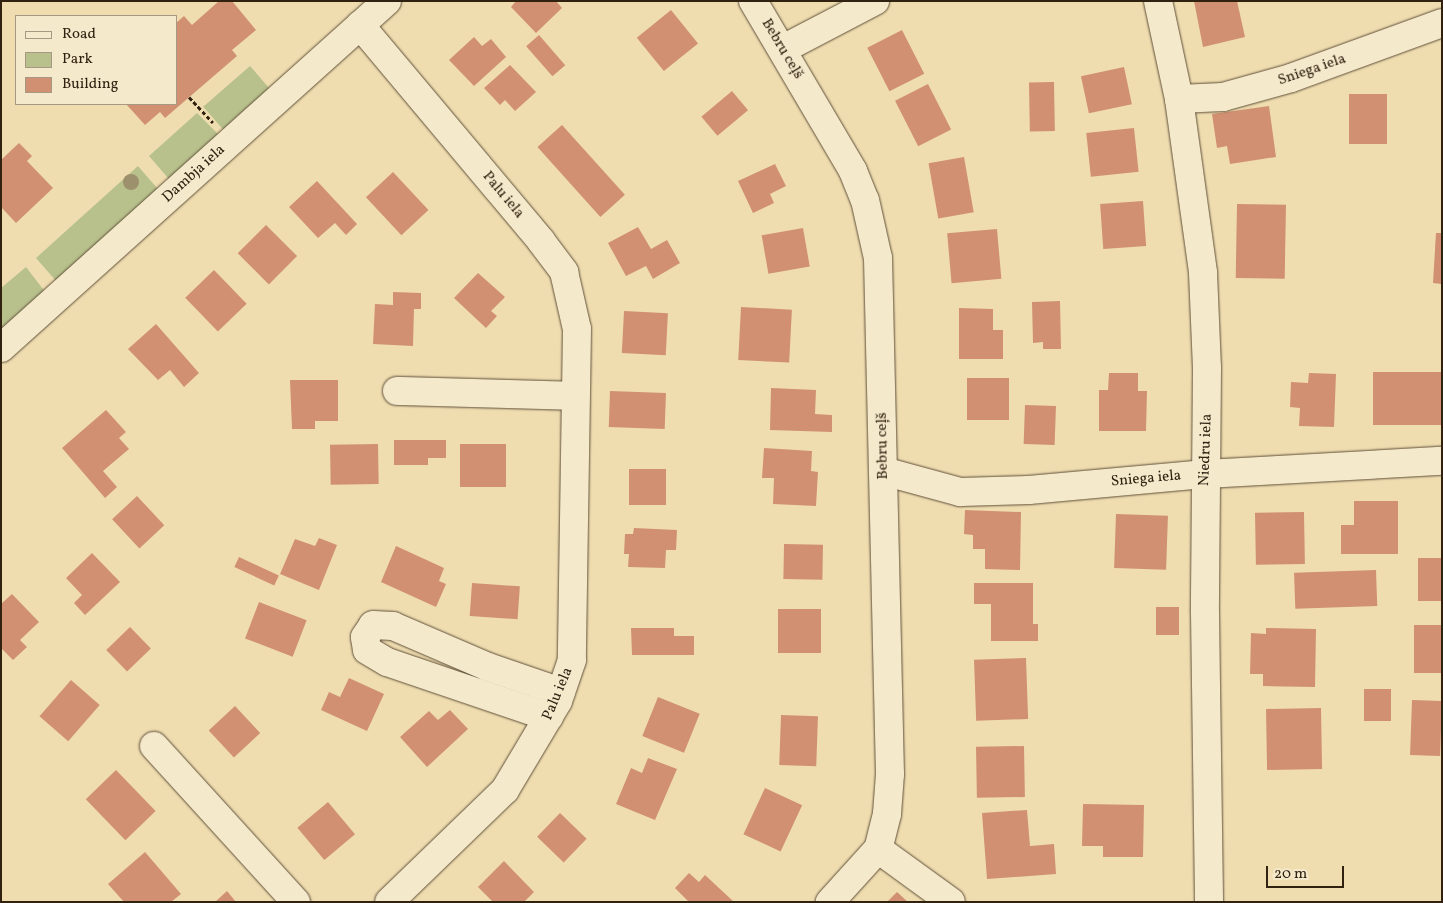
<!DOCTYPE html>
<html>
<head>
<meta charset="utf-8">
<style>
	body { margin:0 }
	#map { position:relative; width:1443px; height:903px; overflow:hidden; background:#efddb0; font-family:Vollkorn,serif }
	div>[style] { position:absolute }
	.green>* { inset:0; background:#b8c18c; transform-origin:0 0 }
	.building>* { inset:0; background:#d19072; transform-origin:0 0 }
	.path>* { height:3px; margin-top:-1.5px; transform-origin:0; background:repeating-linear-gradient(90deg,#312111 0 4px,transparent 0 6.5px) }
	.roads { filter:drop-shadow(0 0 1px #605039) drop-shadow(0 0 1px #605039) }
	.street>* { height:28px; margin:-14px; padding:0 14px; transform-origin:14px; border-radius:14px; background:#f5e9cc }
	.secondary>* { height:28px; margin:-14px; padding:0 14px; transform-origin:14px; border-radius:14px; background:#f5e9cc }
	.trees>* { width:16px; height:16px; margin:-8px; border-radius:50%; background:#9d906d }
	span { translate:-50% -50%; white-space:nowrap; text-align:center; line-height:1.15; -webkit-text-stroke:4px #f5e9cc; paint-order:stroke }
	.street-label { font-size:15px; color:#312111 }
	.frame { position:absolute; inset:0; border:2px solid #312111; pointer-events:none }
	.legend { position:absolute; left:15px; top:15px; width:162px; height:90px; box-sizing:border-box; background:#f5e9cc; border:1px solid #a79981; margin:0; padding:6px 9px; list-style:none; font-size:15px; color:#312111 }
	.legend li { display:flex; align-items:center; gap:10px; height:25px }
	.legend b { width:25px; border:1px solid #a79981 }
	.scale { position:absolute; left:1266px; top:866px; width:78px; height:22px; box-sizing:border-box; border:2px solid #312111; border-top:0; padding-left:6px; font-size:15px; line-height:18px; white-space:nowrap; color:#312111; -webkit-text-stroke:4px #f5e9cc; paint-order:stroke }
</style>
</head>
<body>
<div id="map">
	<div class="green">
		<div style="left:250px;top:66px;width:30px;height:62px;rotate:49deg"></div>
		<div style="clip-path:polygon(197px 113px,220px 136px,174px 180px,168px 178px,149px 156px)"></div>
		<div style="clip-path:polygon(138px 166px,157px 188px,157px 193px,57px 282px,36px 258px)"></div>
		<div style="clip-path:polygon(26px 267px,46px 293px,1px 337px,1px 288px)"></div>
	</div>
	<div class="building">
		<div style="clip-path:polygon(219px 1px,232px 1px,256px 30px,232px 50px,237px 56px,165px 118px,160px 112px,145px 125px,126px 104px,176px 104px,176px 23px,184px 16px,192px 25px)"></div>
		<div style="clip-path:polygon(516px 1px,556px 1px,562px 8px,536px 33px,511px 7px)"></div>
		<div style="clip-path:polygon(1194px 1px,1237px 1px,1245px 37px,1203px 47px)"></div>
		<div style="left:671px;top:10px;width:43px;height:44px;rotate:51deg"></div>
		<div style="left:902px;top:30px;width:49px;height:39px;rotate:63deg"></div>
		<div style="left:539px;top:35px;width:40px;height:17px;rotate:49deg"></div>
		<div style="clip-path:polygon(474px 37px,482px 46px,491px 39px,506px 57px,474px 86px,449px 60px)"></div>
		<div style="clip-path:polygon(510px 65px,536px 92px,515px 111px,505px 100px,500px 105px,484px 88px)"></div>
		<div style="left:1124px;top:67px;width:38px;height:44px;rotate:78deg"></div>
		<div style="left:1054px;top:82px;width:49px;height:25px;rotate:89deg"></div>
		<div style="left:928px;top:84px;width:51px;height:37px;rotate:63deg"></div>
		<div style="left:732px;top:91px;width:25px;height:40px;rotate:50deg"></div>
		<div style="left:1387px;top:94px;width:50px;height:38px;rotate:90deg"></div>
		<div style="clip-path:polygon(1269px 106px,1276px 157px,1230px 164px,1227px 146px,1217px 148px,1212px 114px)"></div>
		<div style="left:562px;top:125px;width:94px;height:33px;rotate:48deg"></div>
		<div style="left:1134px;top:128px;width:44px;height:48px;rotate:84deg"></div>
		<div style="clip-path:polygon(19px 143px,32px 156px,27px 161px,53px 188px,16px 223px,1px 207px,1px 160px)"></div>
		<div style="left:964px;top:157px;width:56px;height:36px;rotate:80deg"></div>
		<div style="clip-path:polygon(775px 164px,786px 186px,770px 194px,774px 203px,753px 213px,738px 181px)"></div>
		<div style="left:393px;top:172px;width:52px;height:37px;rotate:47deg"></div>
		<div style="clip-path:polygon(317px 181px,357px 224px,346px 235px,335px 223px,318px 238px,289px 207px)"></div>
		<div style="left:1143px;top:201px;width:45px;height:43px;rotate:86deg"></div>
		<div style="left:1237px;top:204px;width:49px;height:74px;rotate:1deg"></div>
		<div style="left:266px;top:225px;width:44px;height:40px;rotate:45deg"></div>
		<div style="clip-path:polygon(638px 227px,651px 249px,667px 240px,680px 263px,653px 279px,646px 266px,626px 276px,608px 243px)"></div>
		<div style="left:803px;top:228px;width:39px;height:42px;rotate:80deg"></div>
		<div style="left:997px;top:229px;width:50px;height:50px;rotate:85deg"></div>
		<div style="clip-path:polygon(1436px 233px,1442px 233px,1442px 284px,1433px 283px)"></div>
		<div style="left:214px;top:270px;width:47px;height:40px;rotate:46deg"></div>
		<div style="clip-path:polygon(478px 273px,505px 297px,491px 311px,497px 316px,486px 328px,454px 298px)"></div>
		<div style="clip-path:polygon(393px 292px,421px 293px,421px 309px,414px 309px,413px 346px,373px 344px,375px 304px,393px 305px)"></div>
		<div style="clip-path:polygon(1060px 301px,1061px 349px,1043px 349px,1043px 342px,1033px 343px,1032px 302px)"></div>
		<div style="left:741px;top:307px;width:51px;height:53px;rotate:3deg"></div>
		<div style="clip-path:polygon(959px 308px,993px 309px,993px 330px,1003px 330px,1003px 359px,959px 359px)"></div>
		<div style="left:624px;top:311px;width:44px;height:42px;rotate:3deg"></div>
		<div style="clip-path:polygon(156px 324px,199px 373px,184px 387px,170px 370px,158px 380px,128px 349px)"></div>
		<div style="left:1373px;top:372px;width:69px;height:53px"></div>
		<div style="clip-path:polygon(1109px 373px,1138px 373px,1138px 391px,1147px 391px,1146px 431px,1099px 431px,1099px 390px,1108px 390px)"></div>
		<div style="clip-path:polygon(1309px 373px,1336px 374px,1334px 427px,1299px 426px,1300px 408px,1290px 407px,1291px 382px,1308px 383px)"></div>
		<div style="left:967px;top:378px;width:42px;height:42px"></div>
		<div style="clip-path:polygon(290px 380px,338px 380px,338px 421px,315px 421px,315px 429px,292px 429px)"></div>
		<div style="clip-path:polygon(771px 388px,816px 390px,815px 414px,832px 415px,832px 432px,770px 430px)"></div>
		<div style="left:610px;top:391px;width:56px;height:36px;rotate:2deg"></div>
		<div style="left:1025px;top:405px;width:31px;height:39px;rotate:2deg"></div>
		<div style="clip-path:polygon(106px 410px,126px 432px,119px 438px,129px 449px,103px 471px,117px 487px,105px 498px,62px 448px)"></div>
		<div style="clip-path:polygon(394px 440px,446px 440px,446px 458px,428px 458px,428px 465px,394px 465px)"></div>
		<div style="left:378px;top:444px;width:40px;height:48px;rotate:89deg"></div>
		<div style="left:460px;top:444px;width:46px;height:43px"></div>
		<div style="clip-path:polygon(764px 448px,812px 451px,811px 471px,818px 472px,816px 506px,773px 504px,774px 478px,762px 478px)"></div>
		<div style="left:666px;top:469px;width:36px;height:37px;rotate:90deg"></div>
		<div style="left:137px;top:496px;width:40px;height:34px;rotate:47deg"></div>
		<div style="clip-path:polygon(1354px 501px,1398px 501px,1398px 554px,1341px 554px,1341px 525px,1354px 525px)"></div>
		<div style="clip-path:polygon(965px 510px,1021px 512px,1020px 570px,985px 569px,985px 549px,973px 549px,973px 535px,964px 534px)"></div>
		<div style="left:1304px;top:512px;width:52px;height:49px;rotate:89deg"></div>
		<div style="left:1116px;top:514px;width:52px;height:54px;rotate:2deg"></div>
		<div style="clip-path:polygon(634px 528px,677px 530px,676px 550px,666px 550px,665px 568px,628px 567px,629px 554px,624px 554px,625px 534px,633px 534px)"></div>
		<div style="clip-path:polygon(319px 538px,337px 545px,319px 590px,280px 574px,295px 539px,315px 546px)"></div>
		<div style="left:784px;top:544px;width:39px;height:35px;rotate:1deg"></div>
		<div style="clip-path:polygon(396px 546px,444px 568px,439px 581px,446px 584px,436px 607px,381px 582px)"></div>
		<div style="clip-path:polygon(92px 553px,120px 582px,85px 615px,74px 603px,82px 595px,66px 578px)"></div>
		<div style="left:239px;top:557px;width:44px;height:11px;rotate:25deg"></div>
		<div style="left:1442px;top:558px;width:43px;height:24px;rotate:90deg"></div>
		<div style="left:1376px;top:570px;width:36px;height:82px;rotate:88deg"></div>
		<div style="left:472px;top:583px;width:48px;height:33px;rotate:4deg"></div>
		<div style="clip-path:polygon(974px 583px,1033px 583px,1033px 624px,1038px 624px,1038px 641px,991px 641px,991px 604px,974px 604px)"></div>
		<div style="clip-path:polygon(12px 594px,39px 622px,20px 640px,27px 647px,13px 660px,1px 648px,1px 604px)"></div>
		<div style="left:259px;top:602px;width:51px;height:39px;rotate:21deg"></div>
		<div style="left:1156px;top:607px;width:23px;height:28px"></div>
		<div style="left:778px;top:609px;width:43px;height:44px"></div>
		<div style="left:1414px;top:625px;width:28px;height:48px"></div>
		<div style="left:130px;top:627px;width:30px;height:33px;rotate:46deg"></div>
		<div style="clip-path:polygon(631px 628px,674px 628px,674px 636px,694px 636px,694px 655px,632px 655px)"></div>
		<div style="clip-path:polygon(1266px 628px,1316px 629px,1315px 687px,1263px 686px,1263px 674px,1250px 674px,1251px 633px,1266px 634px)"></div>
		<div style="left:1026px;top:658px;width:61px;height:52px;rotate:88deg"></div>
		<div style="clip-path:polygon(349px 678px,384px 694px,367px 731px,321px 710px,329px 692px,340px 697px)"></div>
		<div style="left:71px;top:680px;width:38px;height:48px;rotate:41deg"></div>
		<div style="left:1364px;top:689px;width:27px;height:32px"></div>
		<div style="left:658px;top:697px;width:45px;height:42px;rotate:22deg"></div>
		<div style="left:1412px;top:700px;width:30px;height:55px;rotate:2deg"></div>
		<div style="left:235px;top:706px;width:37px;height:36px;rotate:47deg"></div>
		<div style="left:1321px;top:708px;width:61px;height:55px;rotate:89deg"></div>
		<div style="clip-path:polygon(450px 710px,468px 729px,427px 767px,400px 737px,429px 711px,438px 720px)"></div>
		<div style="left:781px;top:715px;width:37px;height:50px;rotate:2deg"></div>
		<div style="left:1024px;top:746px;width:51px;height:48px;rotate:89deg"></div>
		<div style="clip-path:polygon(648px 758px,677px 769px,655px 820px,616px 804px,631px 768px,642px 773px)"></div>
		<div style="left:116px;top:770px;width:57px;height:42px;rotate:46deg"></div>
		<div style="left:765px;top:788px;width:41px;height:51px;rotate:25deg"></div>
		<div style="left:328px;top:802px;width:42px;height:40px;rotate:50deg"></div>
		<div style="clip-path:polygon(1083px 804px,1144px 805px,1143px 857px,1103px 857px,1103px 846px,1082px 846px)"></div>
		<div style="clip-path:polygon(1027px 810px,1030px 846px,1054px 844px,1056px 874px,987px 879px,982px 813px)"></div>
		<div style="left:560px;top:813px;width:37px;height:33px;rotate:44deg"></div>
		<div style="clip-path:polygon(145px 852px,181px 894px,171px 902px,124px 902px,108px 884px)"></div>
		<div style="clip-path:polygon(504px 861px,534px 892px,524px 902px,493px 902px,478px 887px)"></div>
		<div style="clip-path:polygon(689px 873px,699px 882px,705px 875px,734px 902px,689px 902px,675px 888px)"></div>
		<div style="clip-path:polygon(227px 891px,236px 902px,215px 902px)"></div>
		<div style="clip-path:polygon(897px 892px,908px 902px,887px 902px)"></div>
	</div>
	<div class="path">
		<div style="left:189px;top:97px;width:35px;rotate:47deg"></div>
	</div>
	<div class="roads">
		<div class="street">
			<div style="left:753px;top:1px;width:197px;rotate:59.5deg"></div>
			<div style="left:853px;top:171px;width:31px;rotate:68deg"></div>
			<div style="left:865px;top:200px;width:59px;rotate:77.4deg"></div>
			<div style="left:878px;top:258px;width:516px;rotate:88.67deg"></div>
			<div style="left:890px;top:774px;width:40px;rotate:94.3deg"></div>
			<div style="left:887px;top:814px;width:36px;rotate:104deg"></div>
			<div style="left:878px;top:849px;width:72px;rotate:132.2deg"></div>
			<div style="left:1158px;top:1px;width:100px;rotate:77.9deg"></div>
			<div style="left:1179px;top:99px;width:176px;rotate:82.1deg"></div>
			<div style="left:1203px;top:273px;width:95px;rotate:87.6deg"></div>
			<div style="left:1207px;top:368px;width:245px;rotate:90.5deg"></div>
			<div style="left:1205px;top:613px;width:289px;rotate:89.2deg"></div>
			<div style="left:360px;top:25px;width:282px;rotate:50deg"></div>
			<div style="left:541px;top:241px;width:39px;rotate:53deg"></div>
			<div style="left:564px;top:272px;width:58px;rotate:77.2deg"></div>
			<div style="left:577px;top:329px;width:331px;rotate:90.9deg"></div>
			<div style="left:572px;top:660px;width:43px;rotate:108.9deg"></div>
			<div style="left:558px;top:701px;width:104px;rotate:120.8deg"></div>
			<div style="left:505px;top:790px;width:161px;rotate:136deg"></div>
			<div style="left:783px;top:49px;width:104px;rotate:-27.6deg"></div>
			<div style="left:1179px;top:99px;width:44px;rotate:-2.6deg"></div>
			<div style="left:1223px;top:97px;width:71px;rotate:-15.6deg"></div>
			<div style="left:1291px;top:78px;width:161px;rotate:-20deg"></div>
			<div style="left:397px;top:391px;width:177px;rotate:1.6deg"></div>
			<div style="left:883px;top:471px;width:80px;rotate:15.3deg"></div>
			<div style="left:960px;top:492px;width:69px;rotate:-1.7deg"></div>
			<div style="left:1029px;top:490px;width:178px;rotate:-5.2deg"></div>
			<div style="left:1206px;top:474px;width:236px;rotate:-3.2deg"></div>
			<div style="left:549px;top:717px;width:171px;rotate:-161.2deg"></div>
			<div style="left:387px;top:662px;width:23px;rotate:-149deg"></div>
			<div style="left:367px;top:650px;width:13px;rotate:-99deg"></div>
			<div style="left:365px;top:637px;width:14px;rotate:-56deg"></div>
			<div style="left:373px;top:625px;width:20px;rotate:3deg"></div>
			<div style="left:393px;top:626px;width:103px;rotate:23.3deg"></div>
			<div style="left:488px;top:667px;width:77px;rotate:18.9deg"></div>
			<div style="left:154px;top:746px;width:211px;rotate:47.7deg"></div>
			<div style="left:878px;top:849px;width:90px;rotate:36deg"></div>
		</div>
		<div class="secondary">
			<div style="left:1px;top:348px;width:519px;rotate:-41.95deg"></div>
		</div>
	</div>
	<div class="trees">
		<div style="left:131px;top:182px"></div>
	</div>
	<div class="street-label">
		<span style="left:782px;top:49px;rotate:59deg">Bebru ceļš</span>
		<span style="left:1312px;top:70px;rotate:-19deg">Sniega iela</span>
		<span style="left:194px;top:174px;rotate:-42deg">Dambja iela</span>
		<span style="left:503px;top:195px;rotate:50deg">Palu iela</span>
		<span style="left:883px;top:446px;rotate:-91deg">Bebru ceļš</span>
		<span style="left:1206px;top:450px;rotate:-88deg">Niedru iela</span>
		<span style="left:1146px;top:479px;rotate:-5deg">Sniega iela</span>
		<span style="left:558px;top:694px;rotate:-67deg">Palu iela</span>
	</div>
	<div class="frame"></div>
	<ul class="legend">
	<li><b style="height:6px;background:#f5e9cc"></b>Road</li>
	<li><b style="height:14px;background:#b8c18c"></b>Park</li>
	<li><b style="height:14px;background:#d19072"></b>Building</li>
	</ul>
	<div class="scale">20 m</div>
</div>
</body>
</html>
